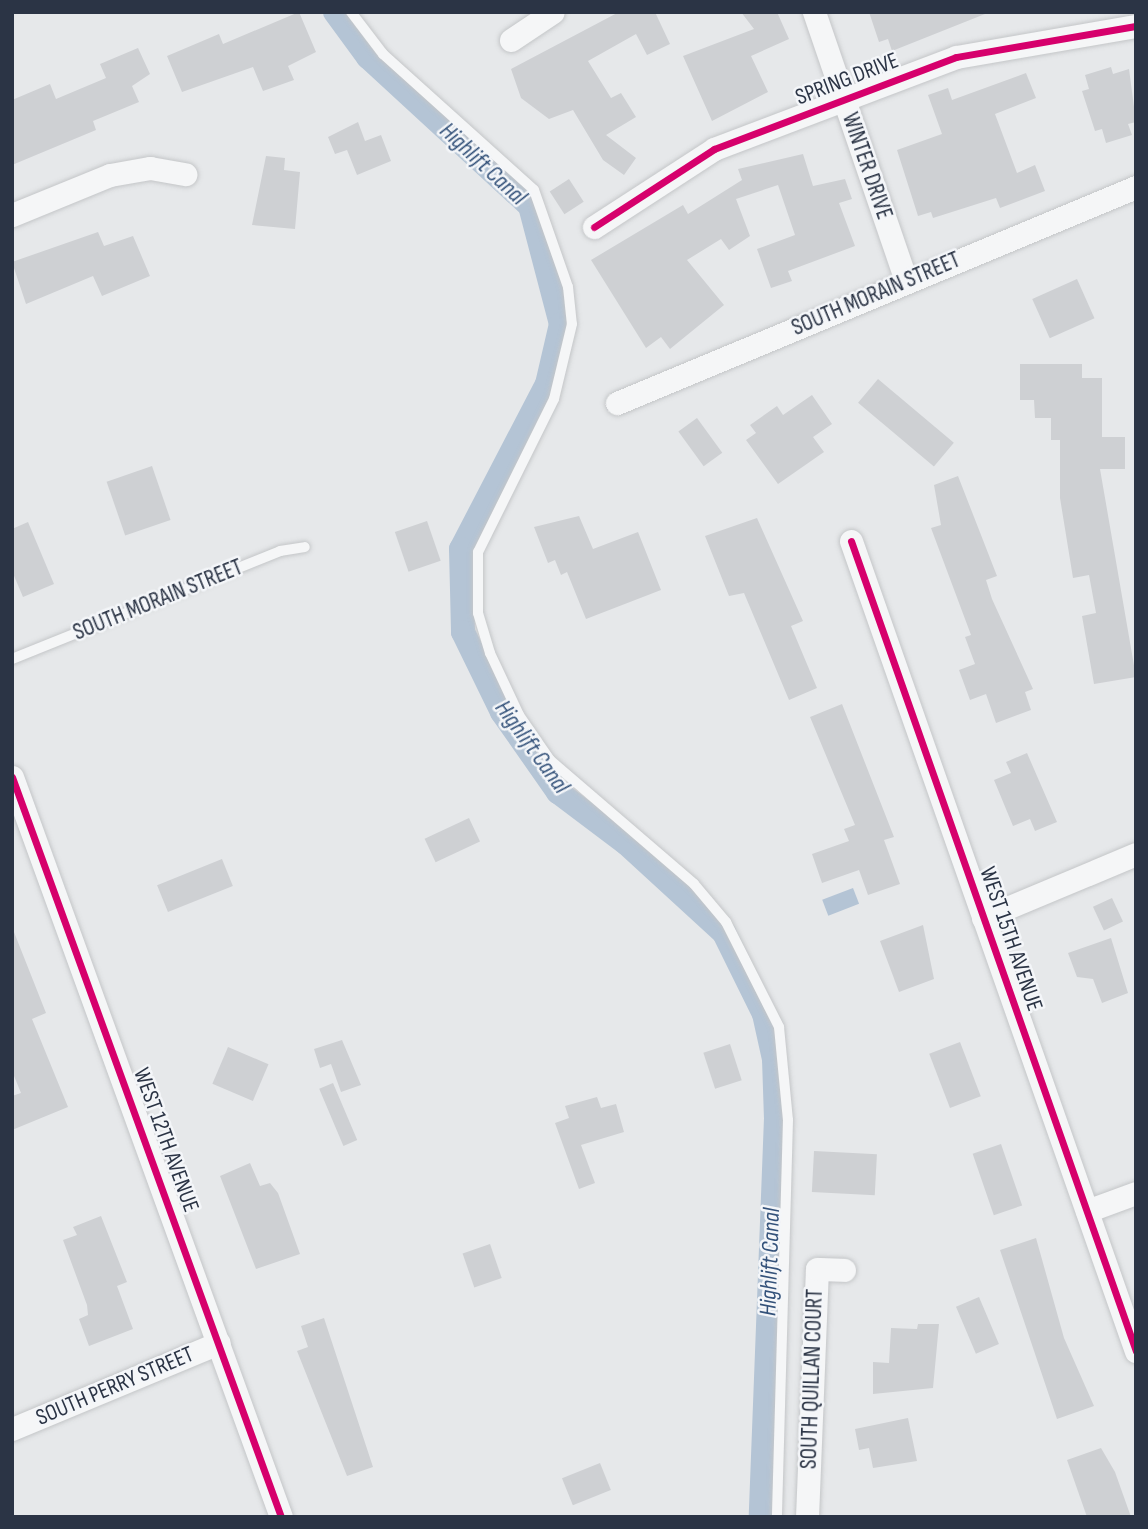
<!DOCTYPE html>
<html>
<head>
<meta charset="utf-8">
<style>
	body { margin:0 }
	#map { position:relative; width:1148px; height:1529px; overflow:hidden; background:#e6e8ea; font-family:"Sofia Sans Condensed",sans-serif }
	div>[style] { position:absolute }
	.water>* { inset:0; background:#b4c4d5; transform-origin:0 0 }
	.canal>* { height:24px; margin:-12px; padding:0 12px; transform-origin:12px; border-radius:12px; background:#b4c4d5 }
	.building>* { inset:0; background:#ced0d3; transform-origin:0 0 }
	.roads { filter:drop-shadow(0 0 2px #c4c6c8) drop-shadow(0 0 2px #c4c6c8) }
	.service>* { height:10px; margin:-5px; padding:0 5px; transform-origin:5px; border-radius:5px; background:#f5f6f7 }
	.minor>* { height:23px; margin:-11.5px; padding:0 11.5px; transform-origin:11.5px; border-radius:11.5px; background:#f5f6f7 }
	.cycleway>* { height:7px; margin:-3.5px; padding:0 3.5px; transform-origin:3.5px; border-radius:3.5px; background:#d6006c }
	span { translate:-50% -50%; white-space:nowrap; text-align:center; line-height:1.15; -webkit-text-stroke:5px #f4f6f9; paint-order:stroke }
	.street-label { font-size:23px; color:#2b3445 }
	.water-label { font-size:24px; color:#34527a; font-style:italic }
	.frame { position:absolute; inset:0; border:14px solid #2b3445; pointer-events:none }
</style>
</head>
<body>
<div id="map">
	<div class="water">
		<div style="left:853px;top:888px;width:17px;height:33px;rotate:69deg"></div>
	</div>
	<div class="canal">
		<div style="left:335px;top:12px;width:56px;rotate:53.7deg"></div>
		<div style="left:368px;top:57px;width:220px;rotate:42.6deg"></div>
		<div style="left:530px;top:206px;width:122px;rotate:75.3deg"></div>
		<div style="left:561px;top:324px;width:62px;rotate:103.1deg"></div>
		<div style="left:547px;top:384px;width:186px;rotate:117.5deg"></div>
		<div style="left:461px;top:549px;width:83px;rotate:88.6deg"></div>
		<div style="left:463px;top:632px;width:89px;rotate:64deg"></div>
		<div style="left:502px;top:712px;width:98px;rotate:55deg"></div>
		<div style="left:558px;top:792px;width:86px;rotate:37deg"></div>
		<div style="left:627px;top:844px;width:132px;rotate:42.5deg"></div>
		<div style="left:724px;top:933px;width:90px;rotate:63.7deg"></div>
		<div style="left:764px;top:1014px;width:46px;rotate:77.5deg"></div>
		<div style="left:774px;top:1059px;width:59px;rotate:88.1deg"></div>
		<div style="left:776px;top:1118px;width:399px;rotate:92.2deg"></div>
	</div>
	<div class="building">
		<div style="clip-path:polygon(299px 12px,316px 52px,288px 66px,294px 80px,263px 91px,253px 67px,182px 92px,167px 56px,219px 34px,223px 44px)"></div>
		<div style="clip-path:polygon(619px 12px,655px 12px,670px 44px,647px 55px,636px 34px,588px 61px,611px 98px,621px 93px,636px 117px,606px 135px,636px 158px,624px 175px,603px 160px,573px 110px,549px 119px,521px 98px,511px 69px)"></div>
		<div style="clip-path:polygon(741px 12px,777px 12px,789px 39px,751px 56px,768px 92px,712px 121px,683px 56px,754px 29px)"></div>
		<div style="clip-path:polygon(869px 12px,985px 12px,985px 14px,892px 51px,888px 39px,879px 42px)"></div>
		<div style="clip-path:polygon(138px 48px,150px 74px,132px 86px,139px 102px,93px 121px,96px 130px,12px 165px,12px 100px,50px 84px,56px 99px,106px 78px,100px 64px)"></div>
		<div style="clip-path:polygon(1111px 67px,1113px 74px,1129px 69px,1136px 122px,1128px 124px,1132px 135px,1106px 143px,1102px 129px,1095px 131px,1082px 91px,1089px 89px,1085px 75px)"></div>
		<div style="clip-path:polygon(1026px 73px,1036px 98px,995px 114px,1017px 173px,1035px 165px,1045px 191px,1000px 208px,996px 198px,933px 218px,931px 212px,918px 216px,897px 150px,942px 134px,928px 95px,948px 88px,952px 100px)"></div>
		<div style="clip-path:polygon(358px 122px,365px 141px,381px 135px,391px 161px,357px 175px,347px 150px,335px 154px,328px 137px)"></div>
		<div style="clip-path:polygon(803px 154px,813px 186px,845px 179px,852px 199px,839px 203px,855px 246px,788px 271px,792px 281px,771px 288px,757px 249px,795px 235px,778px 185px,736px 199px,750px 236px,729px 250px,721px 239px,687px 260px,724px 305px,670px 349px,661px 337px,646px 348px,591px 260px,683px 205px,688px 214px,742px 180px,738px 169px)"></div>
		<div style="clip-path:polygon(266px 156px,285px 158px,284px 170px,300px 172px,295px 229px,252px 225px)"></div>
		<div style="left:569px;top:179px;width:27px;height:23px;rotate:57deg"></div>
		<div style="clip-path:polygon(98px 232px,104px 246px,133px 236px,150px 276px,102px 296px,93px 276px,26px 304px,12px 262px)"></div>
		<div style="left:1077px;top:279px;width:43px;height:49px;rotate:66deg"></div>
		<div style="clip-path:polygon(1020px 364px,1082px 364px,1082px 378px,1102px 378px,1102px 437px,1125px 437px,1125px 469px,1100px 469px,1136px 677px,1094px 684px,1082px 616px,1096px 613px,1089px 575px,1073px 578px,1060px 498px,1060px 440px,1051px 440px,1051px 418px,1035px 418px,1034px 400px,1020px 400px)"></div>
		<div style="left:878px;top:379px;width:99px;height:31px;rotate:40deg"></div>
		<div style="clip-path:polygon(812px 395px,832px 424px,813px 437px,824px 452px,778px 484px,746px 440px,756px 433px,750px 425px,777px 406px,783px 415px)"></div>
		<div style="left:697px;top:418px;width:43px;height:23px;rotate:54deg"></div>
		<div style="left:152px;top:466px;width:57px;height:48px;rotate:71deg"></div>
		<div style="clip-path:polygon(958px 476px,997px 576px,986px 580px,992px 599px,1033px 689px,1025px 692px,1031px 710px,996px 723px,986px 694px,970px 700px,959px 670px,975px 664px,965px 637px,971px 635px,931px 528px,941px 525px,934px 485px)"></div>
		<div style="clip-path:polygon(579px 516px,593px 549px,638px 532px,661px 590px,586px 619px,567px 572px,561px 575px,555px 560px,548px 563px,534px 527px)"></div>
		<div style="clip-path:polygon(757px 518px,803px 621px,791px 626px,817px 688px,789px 700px,744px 593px,729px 596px,705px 536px)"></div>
		<div style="left:427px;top:521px;width:42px;height:34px;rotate:71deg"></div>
		<div style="clip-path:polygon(28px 522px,54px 584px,23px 597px,12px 571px,12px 529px)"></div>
		<div style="clip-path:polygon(842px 704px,894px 837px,884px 840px,900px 884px,868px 895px,859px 870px,822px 883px,812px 854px,849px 841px,844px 829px,855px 825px,810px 717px)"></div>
		<div style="clip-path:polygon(1027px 753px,1057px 822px,1035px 831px,1030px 819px,1013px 826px,994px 780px,1011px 773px,1006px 762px)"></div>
		<div style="left:469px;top:818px;width:26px;height:49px;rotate:65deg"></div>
		<div style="left:222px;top:859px;width:29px;height:70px;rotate:68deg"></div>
		<div style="left:1112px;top:898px;width:26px;height:21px;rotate:65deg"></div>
		<div style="clip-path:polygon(923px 925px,934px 979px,899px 992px,880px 941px)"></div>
		<div style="clip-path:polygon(12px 927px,46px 1013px,32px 1019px,68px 1107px,12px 1130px,12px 1096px,21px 1093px,12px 1071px)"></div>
		<div style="clip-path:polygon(1111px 938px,1128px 993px,1102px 1003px,1093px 979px,1077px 977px,1068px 953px)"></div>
		<div style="clip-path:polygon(342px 1040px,361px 1085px,341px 1092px,331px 1064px,320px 1068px,314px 1049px)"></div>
		<div style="left:960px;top:1042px;width:58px;height:33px;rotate:69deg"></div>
		<div style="left:730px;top:1044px;width:38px;height:28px;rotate:72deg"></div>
		<div style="left:228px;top:1047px;width:44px;height:40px;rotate:23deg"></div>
		<div style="left:333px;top:1083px;width:62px;height:15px;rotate:67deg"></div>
		<div style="clip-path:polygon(597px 1097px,601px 1108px,616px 1104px,624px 1132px,581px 1145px,595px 1183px,579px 1189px,555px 1123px,569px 1118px,565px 1106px)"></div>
		<div style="left:1001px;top:1144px;width:65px;height:30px;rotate:71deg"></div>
		<div style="left:814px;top:1151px;width:63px;height:41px;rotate:3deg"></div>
		<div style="clip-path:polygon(250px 1163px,260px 1186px,270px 1183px,278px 1193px,300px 1254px,256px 1269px,220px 1176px)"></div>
		<div style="clip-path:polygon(101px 1216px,127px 1282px,117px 1286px,133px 1329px,89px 1346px,79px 1319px,88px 1315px,87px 1305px,63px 1240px,77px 1235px,73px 1227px)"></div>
		<div style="clip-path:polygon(1036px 1238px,1064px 1338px,1094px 1406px,1057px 1419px,1000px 1250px)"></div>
		<div style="left:490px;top:1244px;width:36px;height:29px;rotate:71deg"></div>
		<div style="left:979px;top:1297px;width:51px;height:25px;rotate:67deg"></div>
		<div style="clip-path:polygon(324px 1318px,373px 1467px,347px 1476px,297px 1351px,308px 1347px,301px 1326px)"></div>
		<div style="clip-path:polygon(918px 1324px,939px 1324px,933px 1388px,873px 1394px,873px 1362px,889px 1363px,891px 1328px,917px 1329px)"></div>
		<div style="clip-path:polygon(908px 1418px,917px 1461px,873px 1468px,869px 1448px,859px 1450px,855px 1429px)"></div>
		<div style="clip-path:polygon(1101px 1448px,1115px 1472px,1131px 1517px,1087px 1517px,1067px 1460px)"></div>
		<div style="left:600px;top:1463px;width:29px;height:41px;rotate:68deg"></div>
	</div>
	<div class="roads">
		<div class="service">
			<div style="left:351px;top:12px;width:53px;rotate:52.7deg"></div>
			<div style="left:383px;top:54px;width:203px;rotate:42deg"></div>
			<div style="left:534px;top:190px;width:103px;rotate:70.7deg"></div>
			<div style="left:568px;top:287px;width:37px;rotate:84deg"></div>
			<div style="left:572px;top:324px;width:77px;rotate:103.5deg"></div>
			<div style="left:554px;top:399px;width:171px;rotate:116.4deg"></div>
			<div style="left:478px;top:552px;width:61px;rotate:90deg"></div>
			<div style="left:478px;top:613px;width:42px;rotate:73.3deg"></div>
			<div style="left:490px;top:653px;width:68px;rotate:64.9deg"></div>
			<div style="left:519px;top:715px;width:55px;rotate:55.4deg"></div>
			<div style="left:550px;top:760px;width:190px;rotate:40.7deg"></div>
			<div style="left:694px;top:884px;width:50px;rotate:49.9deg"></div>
			<div style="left:726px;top:922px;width:118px;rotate:63.2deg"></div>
			<div style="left:779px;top:1027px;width:93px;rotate:84.5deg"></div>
			<div style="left:788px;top:1120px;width:397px;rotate:91.6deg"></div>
			<div style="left:12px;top:659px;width:289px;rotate:-21.9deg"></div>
			<div style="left:280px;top:551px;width:25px;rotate:-9deg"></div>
		</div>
		<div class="minor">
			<div style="left:814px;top:12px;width:284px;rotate:71.1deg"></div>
			<div style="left:511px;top:40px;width:50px;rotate:-33.7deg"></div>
			<div style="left:12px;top:215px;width:106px;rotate:-22.2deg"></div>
			<div style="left:110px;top:175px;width:41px;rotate:-9.9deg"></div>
			<div style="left:150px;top:168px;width:36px;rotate:10deg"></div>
			<div style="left:594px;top:227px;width:143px;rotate:-33deg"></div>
			<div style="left:714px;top:149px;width:259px;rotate:-20.8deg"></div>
			<div style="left:956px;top:57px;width:183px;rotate:-9.8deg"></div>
			<div style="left:617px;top:403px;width:562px;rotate:-22.6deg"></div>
			<div style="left:851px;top:541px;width:859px;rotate:70.62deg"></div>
			<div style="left:12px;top:777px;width:787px;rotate:70.02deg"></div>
			<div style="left:983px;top:918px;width:166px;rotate:-22.7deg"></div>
			<div style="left:1087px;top:1211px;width:52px;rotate:-20.2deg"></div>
			<div style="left:12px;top:1429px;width:224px;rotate:-22.6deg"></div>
			<div style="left:807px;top:1517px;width:248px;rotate:-87.7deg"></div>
			<div style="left:817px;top:1269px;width:27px;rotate:2deg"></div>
		</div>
	</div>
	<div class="cycleway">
		<div style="left:594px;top:227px;width:143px;rotate:-33deg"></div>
		<div style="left:714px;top:149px;width:259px;rotate:-20.8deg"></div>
		<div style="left:956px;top:57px;width:183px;rotate:-9.8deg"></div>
		<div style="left:851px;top:541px;width:859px;rotate:70.62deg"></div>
		<div style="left:12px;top:777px;width:787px;rotate:70.02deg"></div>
	</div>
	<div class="street-label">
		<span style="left:847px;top:79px;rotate:-21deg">SPRING DRIVE</span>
		<span style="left:867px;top:166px;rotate:71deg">WINTER DRIVE</span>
		<span style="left:876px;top:294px;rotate:-23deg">SOUTH MORAIN STREET</span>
		<span style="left:158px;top:600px;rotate:-22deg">SOUTH MORAIN STREET</span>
		<span style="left:1011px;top:939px;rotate:71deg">WEST 15TH AVENUE</span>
		<span style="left:166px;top:1140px;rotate:70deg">WEST 12TH AVENUE</span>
		<span style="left:812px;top:1379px;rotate:-88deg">SOUTH QUILLAN COURT</span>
		<span style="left:115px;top:1386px;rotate:-23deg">SOUTH PERRY STREET</span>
	</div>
	<div class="water-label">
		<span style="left:483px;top:164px;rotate:43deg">Highlift Canal</span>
		<span style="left:532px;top:747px;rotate:54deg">Highlift Canal</span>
		<span style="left:770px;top:1262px;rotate:-88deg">Highlift Canal</span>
	</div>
	<div class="frame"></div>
</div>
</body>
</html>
